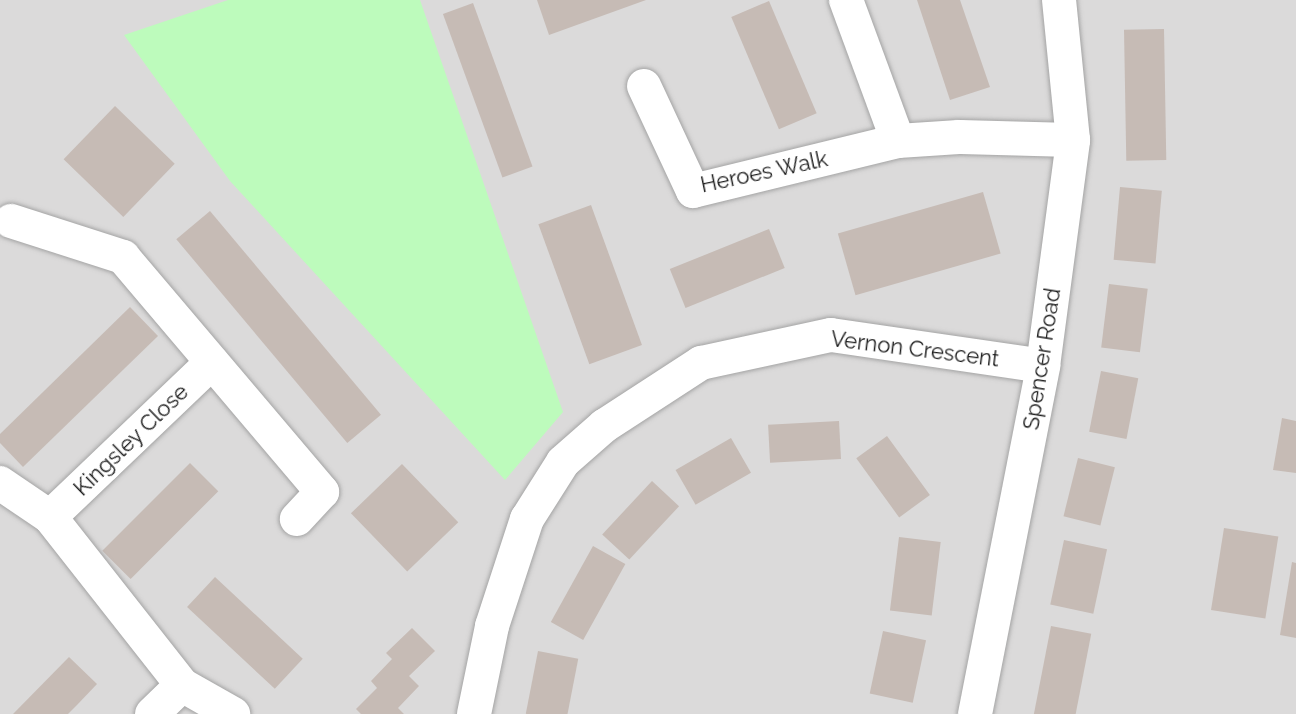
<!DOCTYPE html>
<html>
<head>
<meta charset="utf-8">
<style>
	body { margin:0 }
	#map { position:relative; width:1296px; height:714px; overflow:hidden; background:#eee9e2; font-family:Raleway,sans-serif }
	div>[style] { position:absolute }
	.residential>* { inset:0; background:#dbdada; transform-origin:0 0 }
	.park>* { inset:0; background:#bdfbbc }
	.building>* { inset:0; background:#c6bbb5; transform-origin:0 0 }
	.roads { filter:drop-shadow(0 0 2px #a4a4a4) drop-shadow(0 0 2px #a4a4a4) }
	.minor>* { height:34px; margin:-17px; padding:0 17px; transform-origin:17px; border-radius:17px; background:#fff }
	span { translate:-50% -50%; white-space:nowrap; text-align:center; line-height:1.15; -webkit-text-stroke:8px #fff; paint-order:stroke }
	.street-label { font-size:22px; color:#1d1d1d }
</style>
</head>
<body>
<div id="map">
	<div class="residential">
		<div style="left:0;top:0;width:1296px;height:714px"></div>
	</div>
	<div class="park">
		<div style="clip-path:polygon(228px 0,420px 0,563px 412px,505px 480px,230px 181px,124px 35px)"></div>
	</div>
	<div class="building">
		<div style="clip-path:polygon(537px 0,646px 0,549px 35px)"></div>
		<div style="clip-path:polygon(917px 0,960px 0,990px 87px,950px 100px)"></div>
		<div style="left:769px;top:1px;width:122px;height:41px;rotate:67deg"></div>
		<div style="left:473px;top:3px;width:174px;height:32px;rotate:70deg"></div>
		<div style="left:1164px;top:29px;width:131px;height:40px;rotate:89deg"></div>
		<div style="left:115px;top:106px;width:83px;height:74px;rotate:44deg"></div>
		<div style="left:1120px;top:187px;width:42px;height:73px;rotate:5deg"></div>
		<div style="left:983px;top:192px;width:64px;height:151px;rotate:74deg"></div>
		<div style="left:591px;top:205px;width:149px;height:56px;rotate:70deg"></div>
		<div style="left:210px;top:211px;width:266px;height:44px;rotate:50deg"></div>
		<div style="left:769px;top:229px;width:42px;height:107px;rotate:68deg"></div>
		<div style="left:1109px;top:284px;width:39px;height:64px;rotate:7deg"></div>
		<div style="clip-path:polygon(130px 307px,158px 336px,23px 467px,0 443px,0 434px)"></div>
		<div style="left:1101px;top:371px;width:38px;height:62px;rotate:11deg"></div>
		<div style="clip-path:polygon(1282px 418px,1296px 421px,1296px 473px,1273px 470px)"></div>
		<div style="left:839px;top:421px;width:38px;height:71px;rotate:87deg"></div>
		<div style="left:887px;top:436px;width:73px;height:38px;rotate:54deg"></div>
		<div style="left:731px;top:438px;width:40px;height:64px;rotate:60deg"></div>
		<div style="left:1078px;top:458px;width:38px;height:60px;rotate:14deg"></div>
		<div style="left:190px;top:463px;width:40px;height:124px;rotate:45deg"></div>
		<div style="left:402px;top:464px;width:81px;height:71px;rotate:46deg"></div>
		<div style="left:652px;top:481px;width:37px;height:73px;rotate:43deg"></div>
		<div style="left:1224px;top:528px;width:55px;height:83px;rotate:9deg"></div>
		<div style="left:899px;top:537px;width:42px;height:74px;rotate:7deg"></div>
		<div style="left:1064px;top:540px;width:44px;height:66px;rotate:12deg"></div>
		<div style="left:593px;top:546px;width:37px;height:87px;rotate:29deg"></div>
		<div style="clip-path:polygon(1292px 562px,1296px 563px,1296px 638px,1280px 635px)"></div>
		<div style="left:215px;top:577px;width:120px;height:41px;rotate:43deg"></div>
		<div style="left:1051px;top:626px;width:41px;height:90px;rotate:11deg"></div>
		<div style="clip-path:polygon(412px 628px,435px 651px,409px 676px,419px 686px,398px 708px,404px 714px,361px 714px,356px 709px,377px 688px,371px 681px,392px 659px,386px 653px)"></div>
		<div style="left:883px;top:631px;width:44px;height:64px;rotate:12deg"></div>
		<div style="left:538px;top:651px;width:41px;height:64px;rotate:11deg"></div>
		<div style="clip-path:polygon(69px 657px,97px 684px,77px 705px,68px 714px,13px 714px)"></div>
	</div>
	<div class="roads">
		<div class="minor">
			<div style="left:846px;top:0;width:150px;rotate:69.8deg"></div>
			<div style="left:644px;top:86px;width:116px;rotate:65deg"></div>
			<div style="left:693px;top:191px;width:211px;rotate:-13.7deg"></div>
			<div style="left:898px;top:141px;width:61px;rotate:-3.8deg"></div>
			<div style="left:959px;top:137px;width:114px;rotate:1.5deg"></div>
			<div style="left:11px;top:221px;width:118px;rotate:17.8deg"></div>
			<div style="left:123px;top:257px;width:308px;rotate:49.7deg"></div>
			<div style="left:322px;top:492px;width:37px;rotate:133deg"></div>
			<div style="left:0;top:483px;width:60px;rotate:34.2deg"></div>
			<div style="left:50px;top:517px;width:214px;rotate:51.8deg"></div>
			<div style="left:182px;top:685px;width:59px;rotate:29.6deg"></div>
			<div style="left:50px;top:517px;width:224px;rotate:-43.7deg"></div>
			<div style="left:152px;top:714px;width:42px;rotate:-44deg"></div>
			<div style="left:474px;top:714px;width:90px;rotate:-78.4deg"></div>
			<div style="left:492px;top:626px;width:113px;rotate:-71.9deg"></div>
			<div style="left:527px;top:519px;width:67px;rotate:-57.7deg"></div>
			<div style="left:563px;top:462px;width:55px;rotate:-41.3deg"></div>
			<div style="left:604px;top:426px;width:116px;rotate:-33deg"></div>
			<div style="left:701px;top:363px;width:133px;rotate:-12.2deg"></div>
			<div style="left:831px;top:335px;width:214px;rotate:8.3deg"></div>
			<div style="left:975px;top:714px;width:355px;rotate:-78.9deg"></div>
			<div style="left:1043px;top:366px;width:228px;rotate:-82.4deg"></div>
			<div style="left:1073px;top:140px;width:141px;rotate:-95.7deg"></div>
		</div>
	</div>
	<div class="street-label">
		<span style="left:764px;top:172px;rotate:-12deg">Heroes Walk</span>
		<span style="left:915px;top:349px;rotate:7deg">Vernon Crescent</span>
		<span style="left:1042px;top:359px;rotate:-81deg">Spencer Road</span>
		<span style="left:131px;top:440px;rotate:-44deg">Kingsley Close</span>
	</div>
</div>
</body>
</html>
